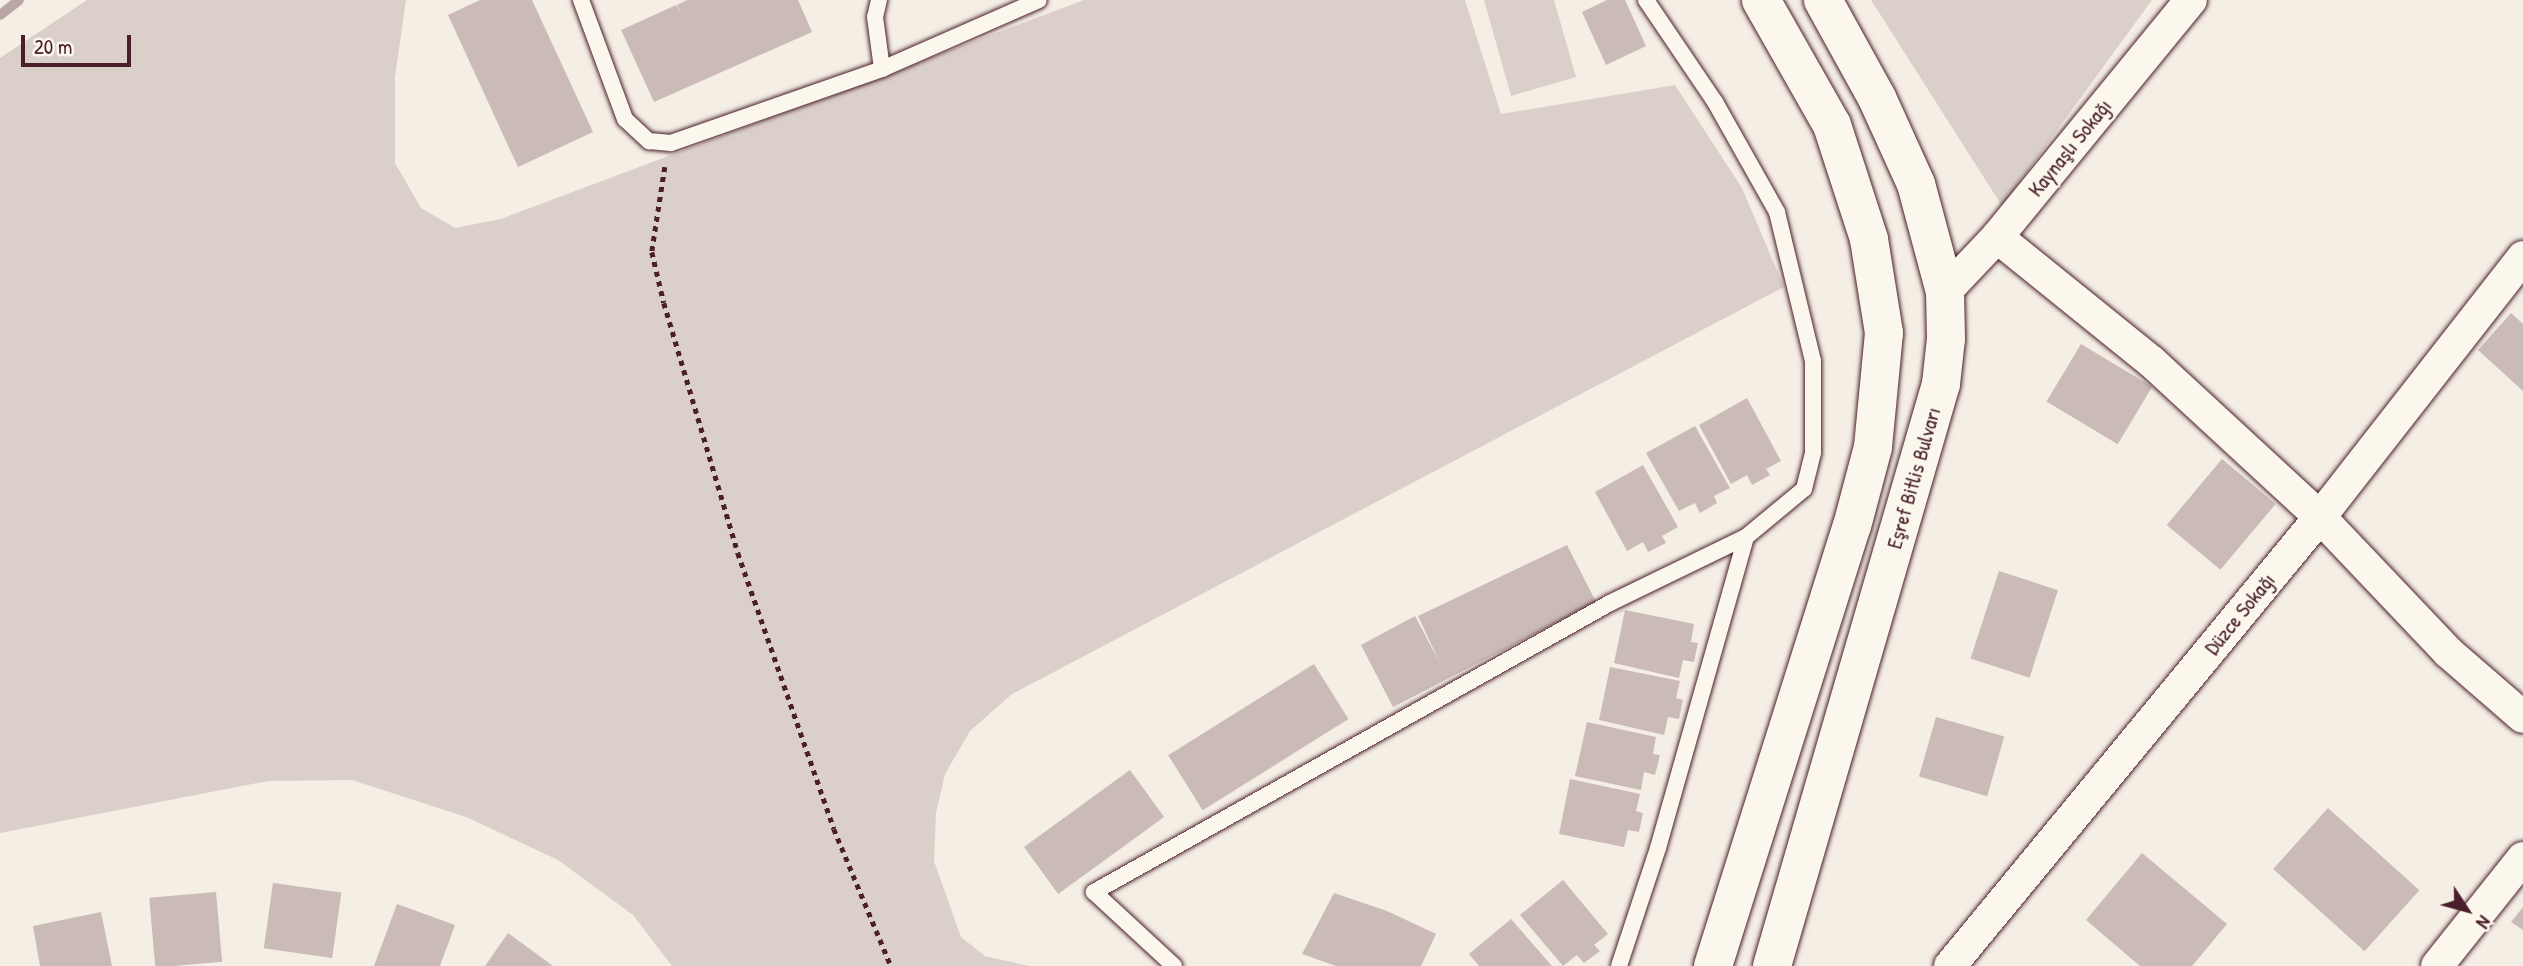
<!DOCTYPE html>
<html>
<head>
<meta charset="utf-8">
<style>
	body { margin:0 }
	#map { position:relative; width:2523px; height:966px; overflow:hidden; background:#f4eee4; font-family:"Patrick Hand",sans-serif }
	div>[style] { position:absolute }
	.green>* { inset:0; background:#dbd0c9 }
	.stream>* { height:10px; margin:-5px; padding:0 5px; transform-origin:5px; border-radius:5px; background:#baa7a5 }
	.building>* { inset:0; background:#cabbb6; transform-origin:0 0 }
	.path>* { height:4.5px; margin-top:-2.25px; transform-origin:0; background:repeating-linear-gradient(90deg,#4a1f2b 0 5px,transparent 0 10px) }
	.roads { filter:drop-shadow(0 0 2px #4a1f2b) drop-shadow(0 0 2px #4a1f2b) }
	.service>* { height:16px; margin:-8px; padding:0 8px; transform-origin:8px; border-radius:8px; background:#fbf7ec }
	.minor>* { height:32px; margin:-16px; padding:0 16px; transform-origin:16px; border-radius:16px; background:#fbf7ec }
	.primary>* { height:38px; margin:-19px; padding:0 19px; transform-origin:19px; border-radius:19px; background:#fbf7ec }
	span { translate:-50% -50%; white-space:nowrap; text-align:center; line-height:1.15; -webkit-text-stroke:5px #fbf7ec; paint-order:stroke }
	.street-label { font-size:21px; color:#4a1f2b }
	.north { position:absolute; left:2432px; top:875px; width:70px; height:70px; -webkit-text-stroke:5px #fbf7ec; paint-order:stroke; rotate:126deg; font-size:19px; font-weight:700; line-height:28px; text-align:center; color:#4a1f2b }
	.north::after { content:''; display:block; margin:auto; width:24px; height:32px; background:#4a1f2b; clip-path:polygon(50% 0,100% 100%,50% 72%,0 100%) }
	.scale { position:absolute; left:21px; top:35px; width:110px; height:32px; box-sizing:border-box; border:4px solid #4a1f2b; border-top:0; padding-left:9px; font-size:21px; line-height:24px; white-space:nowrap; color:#4a1f2b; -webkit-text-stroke:5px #fbf7ec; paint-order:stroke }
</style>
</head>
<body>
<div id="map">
	<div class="green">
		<div style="clip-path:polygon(87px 0,406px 0,395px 77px,395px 163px,421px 208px,455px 228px,501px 219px,1084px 0,1465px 0,1501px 114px,1675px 85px,1742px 188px,1784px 287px,1012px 694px,970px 731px,945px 774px,936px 813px,934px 861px,961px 937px,985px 956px,1029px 966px,672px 966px,633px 915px,558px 860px,466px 817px,352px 780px,268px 781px,0 833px,0 58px)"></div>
		<div style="clip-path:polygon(1484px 0,1554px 0,1576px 77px,1511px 96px)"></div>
		<div style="clip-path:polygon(1871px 0,2152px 0,2002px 206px)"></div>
	</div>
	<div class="stream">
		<div style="left:0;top:15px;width:24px;rotate:-38deg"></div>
	</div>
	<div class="building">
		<div style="clip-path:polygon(480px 0,532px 0,593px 132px,518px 167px,448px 15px)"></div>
		<div style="clip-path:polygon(687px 0,798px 0,812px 32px,654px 102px,621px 30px,676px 5px,682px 16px,677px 5px)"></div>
		<div style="clip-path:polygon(1607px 0,1625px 0,1646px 46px,1606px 65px,1582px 12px)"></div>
		<div style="clip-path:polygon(2511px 313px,2523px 324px,2523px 391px,2478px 350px)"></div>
		<div style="left:2081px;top:344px;width:83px;height:67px;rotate:31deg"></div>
		<div style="clip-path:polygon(1747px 398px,1781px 461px,1766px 469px,1770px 475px,1752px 485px,1747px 475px,1731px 484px,1699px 425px)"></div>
		<div style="clip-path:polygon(1695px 426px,1730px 488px,1714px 496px,1717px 503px,1700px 513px,1695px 503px,1679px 511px,1646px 453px)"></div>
		<div style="left:2222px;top:459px;width:70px;height:86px;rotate:40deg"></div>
		<div style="clip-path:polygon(1643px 465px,1678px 527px,1662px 536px,1666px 543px,1648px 552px,1643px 542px,1627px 551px,1595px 492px)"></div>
		<div style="clip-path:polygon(1567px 545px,1596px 602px,1393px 707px,1361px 645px,1415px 616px,1440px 663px,1418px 616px)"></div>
		<div style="left:1999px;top:571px;width:62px;height:92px;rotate:18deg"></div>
		<div style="clip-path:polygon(1625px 610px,1694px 624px,1691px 642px,1698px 643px,1694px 662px,1683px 660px,1679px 678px,1614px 663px)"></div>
		<div style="left:1314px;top:664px;width:65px;height:172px;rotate:58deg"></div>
		<div style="clip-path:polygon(1610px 667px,1680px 681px,1676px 698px,1683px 700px,1679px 719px,1668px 717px,1664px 735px,1599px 720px)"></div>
		<div style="left:1936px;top:717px;width:71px;height:62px;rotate:16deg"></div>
		<div style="clip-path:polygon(1587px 722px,1656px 737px,1653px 754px,1660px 755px,1655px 775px,1644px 772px,1641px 790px,1575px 776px)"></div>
		<div style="left:1130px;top:770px;width:58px;height:131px;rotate:54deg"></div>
		<div style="clip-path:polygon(1570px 779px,1640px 794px,1636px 811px,1643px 813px,1639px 832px,1628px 830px,1624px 847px,1559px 834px)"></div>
		<div style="left:2328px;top:808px;width:123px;height:82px;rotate:42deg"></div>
		<div style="clip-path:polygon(2142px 853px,2227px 924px,2192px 966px,2140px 966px,2086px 920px)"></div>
		<div style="clip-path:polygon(1563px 880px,1608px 934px,1594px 945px,1600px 951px,1584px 963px,1577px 955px,1563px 966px,1520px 915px)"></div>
		<div style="left:273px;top:883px;width:69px;height:66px;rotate:8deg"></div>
		<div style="left:216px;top:892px;width:70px;height:67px;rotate:85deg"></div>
		<div style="clip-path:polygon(1334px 893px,1387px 911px,1436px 934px,1421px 966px,1336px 966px,1302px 954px)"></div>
		<div style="clip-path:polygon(397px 904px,455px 925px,440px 966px,374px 966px)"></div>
		<div style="clip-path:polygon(2523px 907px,2523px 930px,2511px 922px)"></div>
		<div style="clip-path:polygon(101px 912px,112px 966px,40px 966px,33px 926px)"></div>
		<div style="clip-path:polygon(1511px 919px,1552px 966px,1479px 966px,1469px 954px)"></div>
		<div style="clip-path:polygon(508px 933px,553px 966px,485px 966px)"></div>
	</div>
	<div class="path">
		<div style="left:665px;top:167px;width:86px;rotate:98.7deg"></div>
		<div style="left:652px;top:252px;width:52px;rotate:76.8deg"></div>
		<div style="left:664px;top:303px;width:261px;rotate:73.5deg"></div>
		<div style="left:738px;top:553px;width:292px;rotate:70.8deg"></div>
		<div style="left:834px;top:829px;width:148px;rotate:67.4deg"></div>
	</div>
	<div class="roads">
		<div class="service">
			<div style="left:581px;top:0;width:127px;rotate:69.7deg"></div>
			<div style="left:625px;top:119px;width:33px;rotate:43deg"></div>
			<div style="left:649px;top:141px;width:22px;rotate:5deg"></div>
			<div style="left:671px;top:143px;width:224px;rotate:-19.3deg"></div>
			<div style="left:882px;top:69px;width:171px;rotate:-23.7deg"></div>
			<div style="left:879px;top:0;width:17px;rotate:103deg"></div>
			<div style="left:875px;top:17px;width:52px;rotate:82.3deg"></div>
			<div style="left:1174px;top:966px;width:109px;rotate:-137.2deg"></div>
			<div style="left:1094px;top:892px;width:591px;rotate:-29.25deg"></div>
			<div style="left:1610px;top:603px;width:151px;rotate:-25.9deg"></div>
			<div style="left:1746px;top:537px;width:75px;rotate:-39.6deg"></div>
			<div style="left:1804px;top:489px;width:38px;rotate:-76deg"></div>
			<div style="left:1813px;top:452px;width:91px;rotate:-90deg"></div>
			<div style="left:1813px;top:361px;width:153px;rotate:-103.6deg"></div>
			<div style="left:1777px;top:212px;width:126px;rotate:-119.4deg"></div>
			<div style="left:1715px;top:102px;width:123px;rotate:-124.1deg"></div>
			<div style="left:1619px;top:966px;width:124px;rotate:-71.7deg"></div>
			<div style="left:1658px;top:848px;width:323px;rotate:-74.2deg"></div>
		</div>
		<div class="minor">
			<div style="left:1997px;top:237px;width:199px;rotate:38.9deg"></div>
			<div style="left:2152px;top:362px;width:229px;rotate:42.7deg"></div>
			<div style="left:2320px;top:517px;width:186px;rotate:46.5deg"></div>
			<div style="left:2448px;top:652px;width:99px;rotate:40.9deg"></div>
			<div style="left:1945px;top:292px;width:76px;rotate:-46.6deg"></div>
			<div style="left:1997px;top:237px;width:306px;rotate:-50.7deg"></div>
			<div style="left:1950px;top:966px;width:582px;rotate:-50.51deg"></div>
			<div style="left:2320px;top:517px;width:330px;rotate:-52deg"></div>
			<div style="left:2437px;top:966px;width:138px;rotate:-51.5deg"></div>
		</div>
		<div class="primary">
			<div style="left:1713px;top:966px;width:461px;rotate:-72.5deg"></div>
			<div style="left:1852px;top:526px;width:82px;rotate:-75.1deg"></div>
			<div style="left:1873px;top:447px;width:115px;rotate:-84.5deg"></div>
			<div style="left:1884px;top:333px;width:95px;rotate:-99.1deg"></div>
			<div style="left:1869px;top:239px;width:120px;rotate:-108deg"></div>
			<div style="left:1832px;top:125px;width:144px;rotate:-119.6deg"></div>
			<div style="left:1772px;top:966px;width:606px;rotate:-73.81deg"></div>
			<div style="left:1941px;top:384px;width:45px;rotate:-83.7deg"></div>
			<div style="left:1946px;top:339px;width:47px;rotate:-91.2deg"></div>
			<div style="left:1945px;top:292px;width:112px;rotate:-105deg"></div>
			<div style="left:1916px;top:184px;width:94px;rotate:-114.4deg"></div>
			<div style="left:1877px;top:98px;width:112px;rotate:-118.9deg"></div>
		</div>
	</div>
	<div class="street-label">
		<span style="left:2070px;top:148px;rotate:-51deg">Kaynaşlı Sokağı</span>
		<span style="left:1914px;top:478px;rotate:-74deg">Eşref Bitlis Bulvarı</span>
		<span style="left:2240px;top:614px;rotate:-51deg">Düzce Sokağı</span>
	</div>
	<div class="north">N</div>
	<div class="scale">20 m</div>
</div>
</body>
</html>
